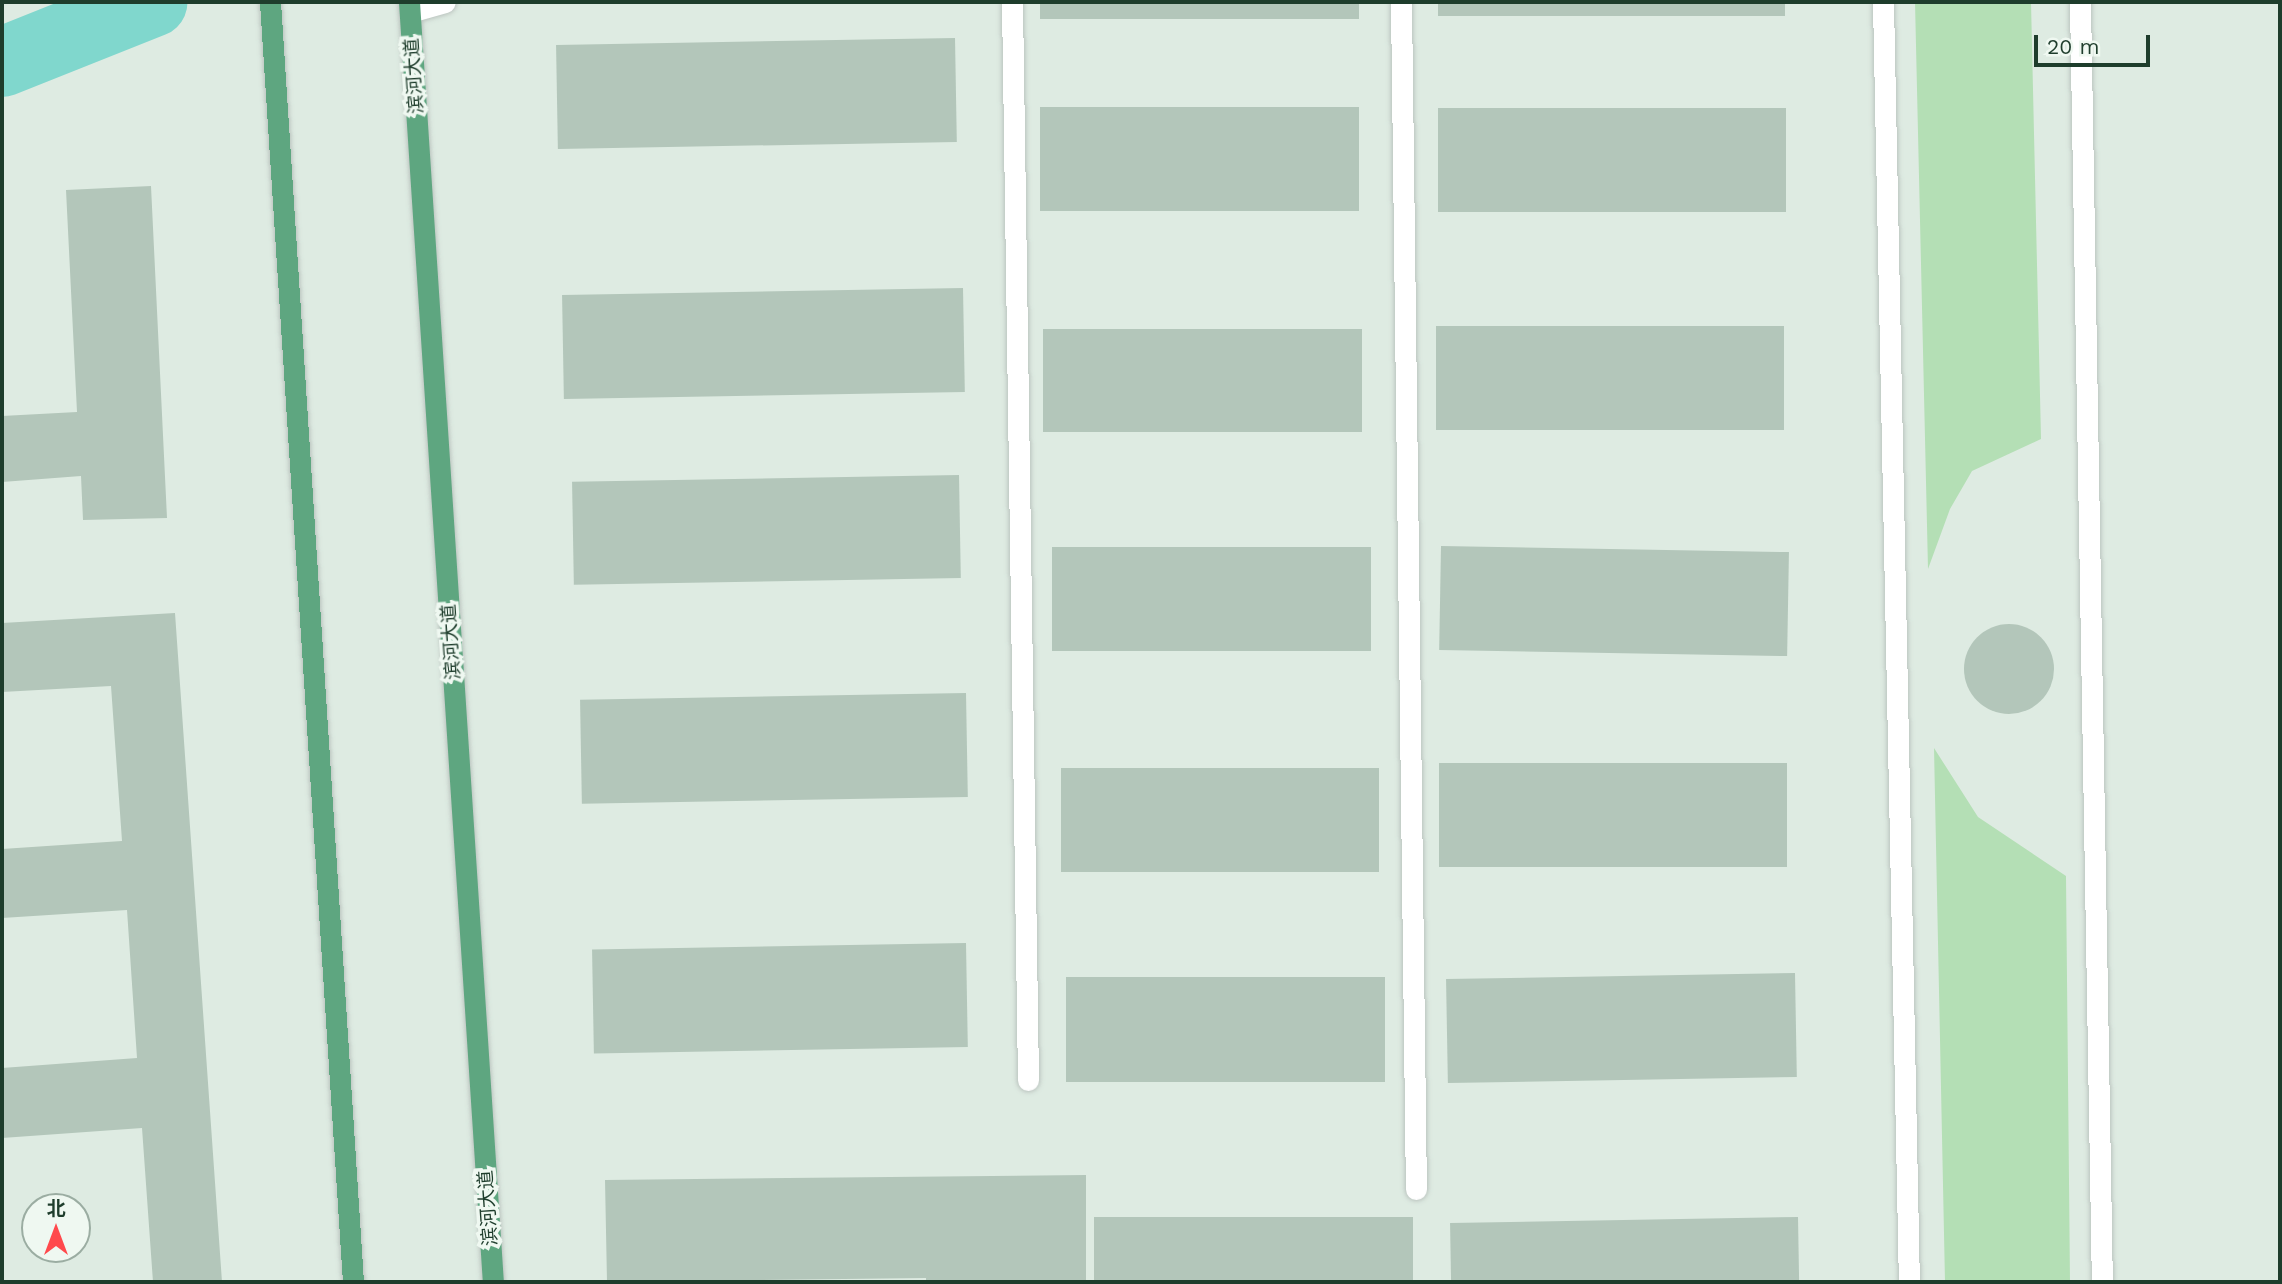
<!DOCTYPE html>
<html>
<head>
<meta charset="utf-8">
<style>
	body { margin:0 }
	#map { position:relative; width:2282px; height:1284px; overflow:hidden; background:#deebe2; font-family:"Work Sans","Noto Sans SC",sans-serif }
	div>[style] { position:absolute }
	.green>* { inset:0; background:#b4dfb5 }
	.river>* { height:70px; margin:-35px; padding:0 35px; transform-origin:35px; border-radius:35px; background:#80d7cd }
	.building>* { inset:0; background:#b3c6ba; transform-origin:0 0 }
	.round { border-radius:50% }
	.roads { filter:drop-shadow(0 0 2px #bcc5c0) drop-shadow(0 0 2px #bcc5c0) }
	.minor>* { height:21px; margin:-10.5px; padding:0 10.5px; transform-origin:10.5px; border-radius:10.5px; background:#fff }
	.primary>* { height:21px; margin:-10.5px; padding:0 10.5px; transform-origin:10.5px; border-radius:10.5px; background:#5ea680 }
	span { translate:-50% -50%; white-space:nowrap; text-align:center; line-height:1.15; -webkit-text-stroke:7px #eff8f1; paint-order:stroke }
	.street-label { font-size:19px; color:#1e3d2c }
	.frame { position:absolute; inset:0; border:4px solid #1e3d2c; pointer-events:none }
	.north { position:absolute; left:21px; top:1193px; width:70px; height:70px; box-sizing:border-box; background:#eff8f1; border:2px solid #9bada2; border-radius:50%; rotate:0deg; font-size:19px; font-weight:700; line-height:28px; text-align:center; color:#1e3d2c }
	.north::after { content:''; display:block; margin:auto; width:24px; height:32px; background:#ff494c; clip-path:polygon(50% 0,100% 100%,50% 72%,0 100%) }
	.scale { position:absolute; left:2034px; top:35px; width:116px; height:32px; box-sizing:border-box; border:4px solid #1e3d2c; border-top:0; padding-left:9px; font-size:21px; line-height:24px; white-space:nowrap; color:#1e3d2c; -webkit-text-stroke:5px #eff8f1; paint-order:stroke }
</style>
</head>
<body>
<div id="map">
	<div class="green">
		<div style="clip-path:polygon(1915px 2px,2031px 2px,2041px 439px,1972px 471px,1950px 509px,1928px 569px)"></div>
		<div style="clip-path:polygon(1934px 748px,1978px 817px,2066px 876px,2070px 1282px,1945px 1282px)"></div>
	</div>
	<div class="river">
		<div style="left:2px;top:62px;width:162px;rotate:-21.7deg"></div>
	</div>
	<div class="building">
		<div style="left:1040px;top:2px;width:319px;height:17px"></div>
		<div style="left:1438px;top:2px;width:347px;height:14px"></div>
		<div style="left:955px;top:38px;width:104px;height:399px;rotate:89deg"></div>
		<div style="left:1040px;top:107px;width:319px;height:104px"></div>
		<div style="left:1438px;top:108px;width:348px;height:104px"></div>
		<div style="clip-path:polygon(151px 186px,167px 518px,83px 520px,81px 476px,2px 482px,2px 416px,77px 412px,66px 190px)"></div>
		<div style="left:963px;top:288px;width:104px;height:401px;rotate:89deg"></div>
		<div style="left:1436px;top:326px;width:348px;height:104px"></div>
		<div style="left:1043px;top:329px;width:319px;height:103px"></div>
		<div style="left:959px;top:475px;width:103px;height:387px;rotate:89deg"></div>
		<div style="left:1441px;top:546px;width:348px;height:104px;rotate:1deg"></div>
		<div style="left:1052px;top:547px;width:319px;height:104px"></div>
		<div style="clip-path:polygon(175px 613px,222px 1282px,153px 1282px,142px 1128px,2px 1138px,2px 1068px,137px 1058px,127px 910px,2px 918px,2px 849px,122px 841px,111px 686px,2px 692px,2px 623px)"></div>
		<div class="round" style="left:1964px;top:624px;width:90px;height:90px"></div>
		<div style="left:966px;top:693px;width:104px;height:386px;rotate:89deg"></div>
		<div style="left:1439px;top:763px;width:348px;height:104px"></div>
		<div style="left:1061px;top:768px;width:318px;height:104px"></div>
		<div style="left:966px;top:943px;width:104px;height:374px;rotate:89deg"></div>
		<div style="left:1795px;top:973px;width:104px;height:349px;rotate:89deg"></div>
		<div style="left:1066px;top:977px;width:319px;height:105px"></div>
		<div style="clip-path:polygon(1086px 1175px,1086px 1282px,926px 1282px,926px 1278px,607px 1282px,605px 1180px)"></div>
		<div style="left:1094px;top:1217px;width:319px;height:65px"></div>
		<div style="left:1798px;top:1217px;width:65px;height:348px;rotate:89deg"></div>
	</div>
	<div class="roads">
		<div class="minor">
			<div style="left:1012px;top:2px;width:1078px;rotate:89.15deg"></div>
			<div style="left:1401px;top:2px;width:1187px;rotate:89.28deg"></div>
			<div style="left:1883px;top:2px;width:1280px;rotate:88.84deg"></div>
			<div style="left:2080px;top:2px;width:1280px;rotate:89.02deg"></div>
			<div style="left:410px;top:12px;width:36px;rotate:-16deg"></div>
		</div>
		<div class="primary">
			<div style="left:270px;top:2px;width:1283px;rotate:86.29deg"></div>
			<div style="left:409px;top:2px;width:1283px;rotate:86.25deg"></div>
		</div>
	</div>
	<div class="street-label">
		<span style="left:414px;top:76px;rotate:-94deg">滨河大道</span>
		<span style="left:451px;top:642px;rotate:-94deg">滨河大道</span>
		<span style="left:488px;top:1208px;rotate:-94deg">滨河大道</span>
	</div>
	<div class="frame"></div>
	<div class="north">北</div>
	<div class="scale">20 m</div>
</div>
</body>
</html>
